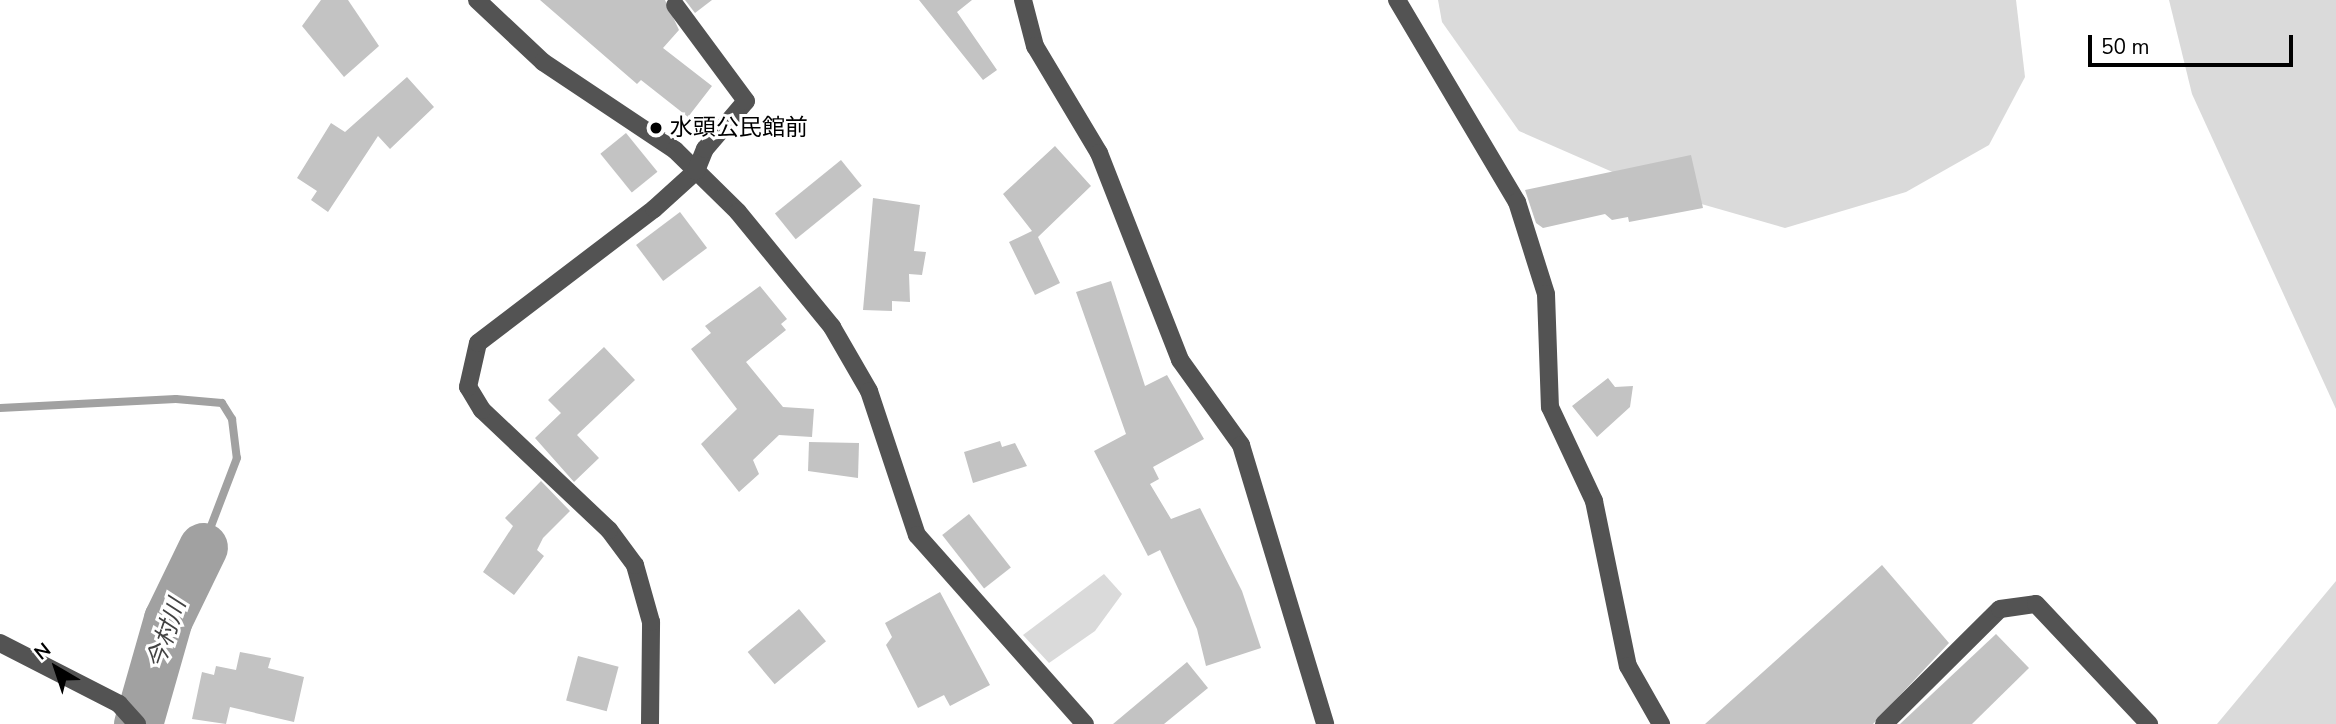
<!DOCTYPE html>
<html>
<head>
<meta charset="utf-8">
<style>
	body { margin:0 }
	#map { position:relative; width:2336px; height:724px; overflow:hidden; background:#fff; font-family:"Nunito Sans","Noto Sans JP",sans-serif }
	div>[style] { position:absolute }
	.green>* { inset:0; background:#dadada }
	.stream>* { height:8px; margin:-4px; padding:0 4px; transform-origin:4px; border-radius:4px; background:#a1a1a1 }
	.river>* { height:49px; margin:-24.5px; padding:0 24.5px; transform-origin:24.5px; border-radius:24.5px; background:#a1a1a1 }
	.building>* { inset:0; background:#c3c3c3; transform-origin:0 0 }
	.minor>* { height:18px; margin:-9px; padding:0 9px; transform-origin:9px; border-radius:9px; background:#535353 }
	.dots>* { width:19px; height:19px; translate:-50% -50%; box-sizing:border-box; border:4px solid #fff; border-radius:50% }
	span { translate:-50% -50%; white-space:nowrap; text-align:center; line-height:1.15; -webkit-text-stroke:6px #fff; paint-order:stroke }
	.poi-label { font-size:23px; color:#000 }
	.left { translate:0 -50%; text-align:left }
	.water-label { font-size:24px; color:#424242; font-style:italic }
	.north { position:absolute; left:21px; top:633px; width:70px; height:70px; -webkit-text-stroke:5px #fff; paint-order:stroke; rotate:321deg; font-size:19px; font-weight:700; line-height:28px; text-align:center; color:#000 }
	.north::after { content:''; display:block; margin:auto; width:24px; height:32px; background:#000; clip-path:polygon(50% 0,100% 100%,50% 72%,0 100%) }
	.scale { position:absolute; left:2088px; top:35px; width:205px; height:32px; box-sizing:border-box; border:4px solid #000; border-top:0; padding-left:9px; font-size:21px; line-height:24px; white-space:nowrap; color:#000; -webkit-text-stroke:5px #fff; paint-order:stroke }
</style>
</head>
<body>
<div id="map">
	<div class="green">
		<div style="clip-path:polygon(1438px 0,2016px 0,2025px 77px,1989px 145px,1906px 192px,1785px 228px,1656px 191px,1519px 131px,1442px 22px)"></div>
		<div style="clip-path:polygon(2169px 0,2336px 0,2336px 409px,2192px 94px)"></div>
		<div style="clip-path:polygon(1104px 574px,1122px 594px,1095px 631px,1049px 663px,1023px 635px)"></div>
		<div style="clip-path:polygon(2336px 581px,2336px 724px,2217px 724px)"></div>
	</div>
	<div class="stream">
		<div style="left:0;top:408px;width:176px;rotate:-2.9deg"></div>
		<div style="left:176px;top:399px;width:46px;rotate:5deg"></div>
		<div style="left:222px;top:403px;width:19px;rotate:58deg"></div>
		<div style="left:232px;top:419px;width:39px;rotate:83deg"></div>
		<div style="left:237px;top:458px;width:95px;rotate:110.9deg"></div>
	</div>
	<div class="river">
		<div style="left:138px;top:724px;width:109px;rotate:-74.1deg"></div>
		<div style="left:168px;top:619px;width:80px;rotate:-64.1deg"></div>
	</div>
	<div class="building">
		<div style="clip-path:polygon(321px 0,348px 0,379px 46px,344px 77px,302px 26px)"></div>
		<div style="clip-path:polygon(540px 0,665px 0,679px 30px,663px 48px,712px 86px,688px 117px,641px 80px,637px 84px)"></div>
		<div style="clip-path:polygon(685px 0,712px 0,695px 13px)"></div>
		<div style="clip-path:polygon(919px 0,972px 0,957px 12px,997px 70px,983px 80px)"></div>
		<div style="clip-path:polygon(407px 77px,434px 107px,390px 149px,378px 136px,328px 212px,311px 200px,317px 191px,297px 178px,331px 123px,345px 132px)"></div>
		<div style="left:626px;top:133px;width:50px;height:33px;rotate:51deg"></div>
		<div style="clip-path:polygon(1055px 146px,1091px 186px,1038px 237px,1060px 283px,1035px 295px,1009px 242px,1032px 231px,1003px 194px)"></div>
		<div style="clip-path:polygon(1691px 155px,1703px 208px,1629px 222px,1628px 217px,1612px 220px,1605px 214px,1543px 228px,1536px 223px,1525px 190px)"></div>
		<div style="left:841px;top:160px;width:33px;height:85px;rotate:51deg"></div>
		<div style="clip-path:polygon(873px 198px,920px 205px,914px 251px,926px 252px,922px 275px,909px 274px,910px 302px,892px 301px,892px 311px,863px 310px)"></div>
		<div style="left:680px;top:212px;width:45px;height:55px;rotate:53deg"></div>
		<div style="clip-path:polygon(1111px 281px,1145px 386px,1167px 375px,1204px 439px,1153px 467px,1159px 479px,1150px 484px,1171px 519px,1200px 508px,1242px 591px,1261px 648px,1206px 666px,1197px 629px,1160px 550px,1148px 556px,1094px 451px,1126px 434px,1076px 292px)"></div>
		<div style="clip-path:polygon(760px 286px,787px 319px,781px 324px,786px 330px,746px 362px,783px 407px,814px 409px,812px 437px,779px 435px,753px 460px,759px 474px,739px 492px,701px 444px,737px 409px,691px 349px,711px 333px,705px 326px)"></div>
		<div style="clip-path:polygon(604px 347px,635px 380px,577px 435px,599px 458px,574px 482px,535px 438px,561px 413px,548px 400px)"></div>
		<div style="clip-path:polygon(1608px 378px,1615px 387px,1633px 386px,1630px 407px,1597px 437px,1572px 406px)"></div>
		<div style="clip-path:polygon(1000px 441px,1002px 447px,1015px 443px,1027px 466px,973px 483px,964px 452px)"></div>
		<div style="clip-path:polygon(809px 442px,859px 443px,858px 478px,808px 471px)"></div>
		<div style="clip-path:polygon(541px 481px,570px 511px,543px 538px,537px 550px,544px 556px,514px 595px,483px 572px,513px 526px,505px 518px)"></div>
		<div style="left:969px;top:514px;width:68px;height:34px;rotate:52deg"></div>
		<div style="clip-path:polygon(1882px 565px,1949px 643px,1873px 724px,1705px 724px)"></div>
		<div style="clip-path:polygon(940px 592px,990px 685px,950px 706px,944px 695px,918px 708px,886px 645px,892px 637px,885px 623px)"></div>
		<div style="left:799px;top:609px;width:42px;height:67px;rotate:50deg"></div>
		<div style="clip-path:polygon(1996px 634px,2029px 668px,1972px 724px,1900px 724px)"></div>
		<div style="clip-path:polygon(240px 652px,271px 658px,268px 668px,304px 677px,294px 722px,230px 707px,226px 724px,192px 719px,202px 672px,214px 675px,216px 666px,236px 670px)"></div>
		<div style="left:578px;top:656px;width:42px;height:46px;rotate:15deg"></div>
		<div style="clip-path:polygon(1187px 662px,1208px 688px,1164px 724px,1113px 724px)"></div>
	</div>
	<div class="minor">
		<div style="left:477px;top:0;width:91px;rotate:43.2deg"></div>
		<div style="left:543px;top:62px;width:159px;rotate:33.7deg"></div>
		<div style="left:675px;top:150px;width:88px;rotate:44.5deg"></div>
		<div style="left:738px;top:212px;width:149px;rotate:50.7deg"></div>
		<div style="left:832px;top:327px;width:74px;rotate:60deg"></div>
		<div style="left:869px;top:391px;width:152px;rotate:71.6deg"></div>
		<div style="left:917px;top:535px;width:253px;rotate:48.4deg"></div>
		<div style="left:1023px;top:0;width:48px;rotate:75.4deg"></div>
		<div style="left:1035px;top:46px;width:125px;rotate:59.1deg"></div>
		<div style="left:1099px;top:153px;width:222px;rotate:68.6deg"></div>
		<div style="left:1180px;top:360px;width:105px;rotate:54.3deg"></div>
		<div style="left:1241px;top:445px;width:291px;rotate:73.2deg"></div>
		<div style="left:1397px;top:0;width:235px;rotate:59.3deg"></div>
		<div style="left:1517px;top:202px;width:96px;rotate:72.5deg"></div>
		<div style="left:1546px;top:294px;width:113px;rotate:88deg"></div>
		<div style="left:1550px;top:407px;width:104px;rotate:64.9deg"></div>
		<div style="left:1594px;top:501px;width:168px;rotate:78.4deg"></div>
		<div style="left:1628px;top:666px;width:67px;rotate:60.4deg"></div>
		<div style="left:0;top:643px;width:134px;rotate:27.1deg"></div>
		<div style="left:119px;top:704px;width:27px;rotate:48deg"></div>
		<div style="left:650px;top:724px;width:102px;rotate:-89.4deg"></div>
		<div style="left:651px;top:622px;width:59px;rotate:-105.7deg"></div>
		<div style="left:635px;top:565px;width:44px;rotate:-126.6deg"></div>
		<div style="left:609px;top:530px;width:175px;rotate:-136.6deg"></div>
		<div style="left:482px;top:410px;width:27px;rotate:-121deg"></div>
		<div style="left:468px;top:387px;width:45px;rotate:-77.2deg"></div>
		<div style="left:478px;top:343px;width:221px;rotate:-37.3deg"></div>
		<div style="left:654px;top:209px;width:57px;rotate:-42.1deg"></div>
		<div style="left:696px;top:171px;width:24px;rotate:-68deg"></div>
		<div style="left:705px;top:149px;width:63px;rotate:-49.5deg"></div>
		<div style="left:746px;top:101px;width:119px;rotate:-126.5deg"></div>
		<div style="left:1884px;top:724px;width:163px;rotate:-44.8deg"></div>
		<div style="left:2000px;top:609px;width:36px;rotate:-8deg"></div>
		<div style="left:2036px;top:604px;width:165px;rotate:46.7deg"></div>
	</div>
	<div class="dots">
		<div style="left:656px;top:128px;background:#000"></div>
	</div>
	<div class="poi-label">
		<span class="left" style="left:670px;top:128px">水頭公民館前</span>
	</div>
	<div class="water-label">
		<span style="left:167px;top:634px;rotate:-71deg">今村川</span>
	</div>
	<div class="north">N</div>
	<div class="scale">50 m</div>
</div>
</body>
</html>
